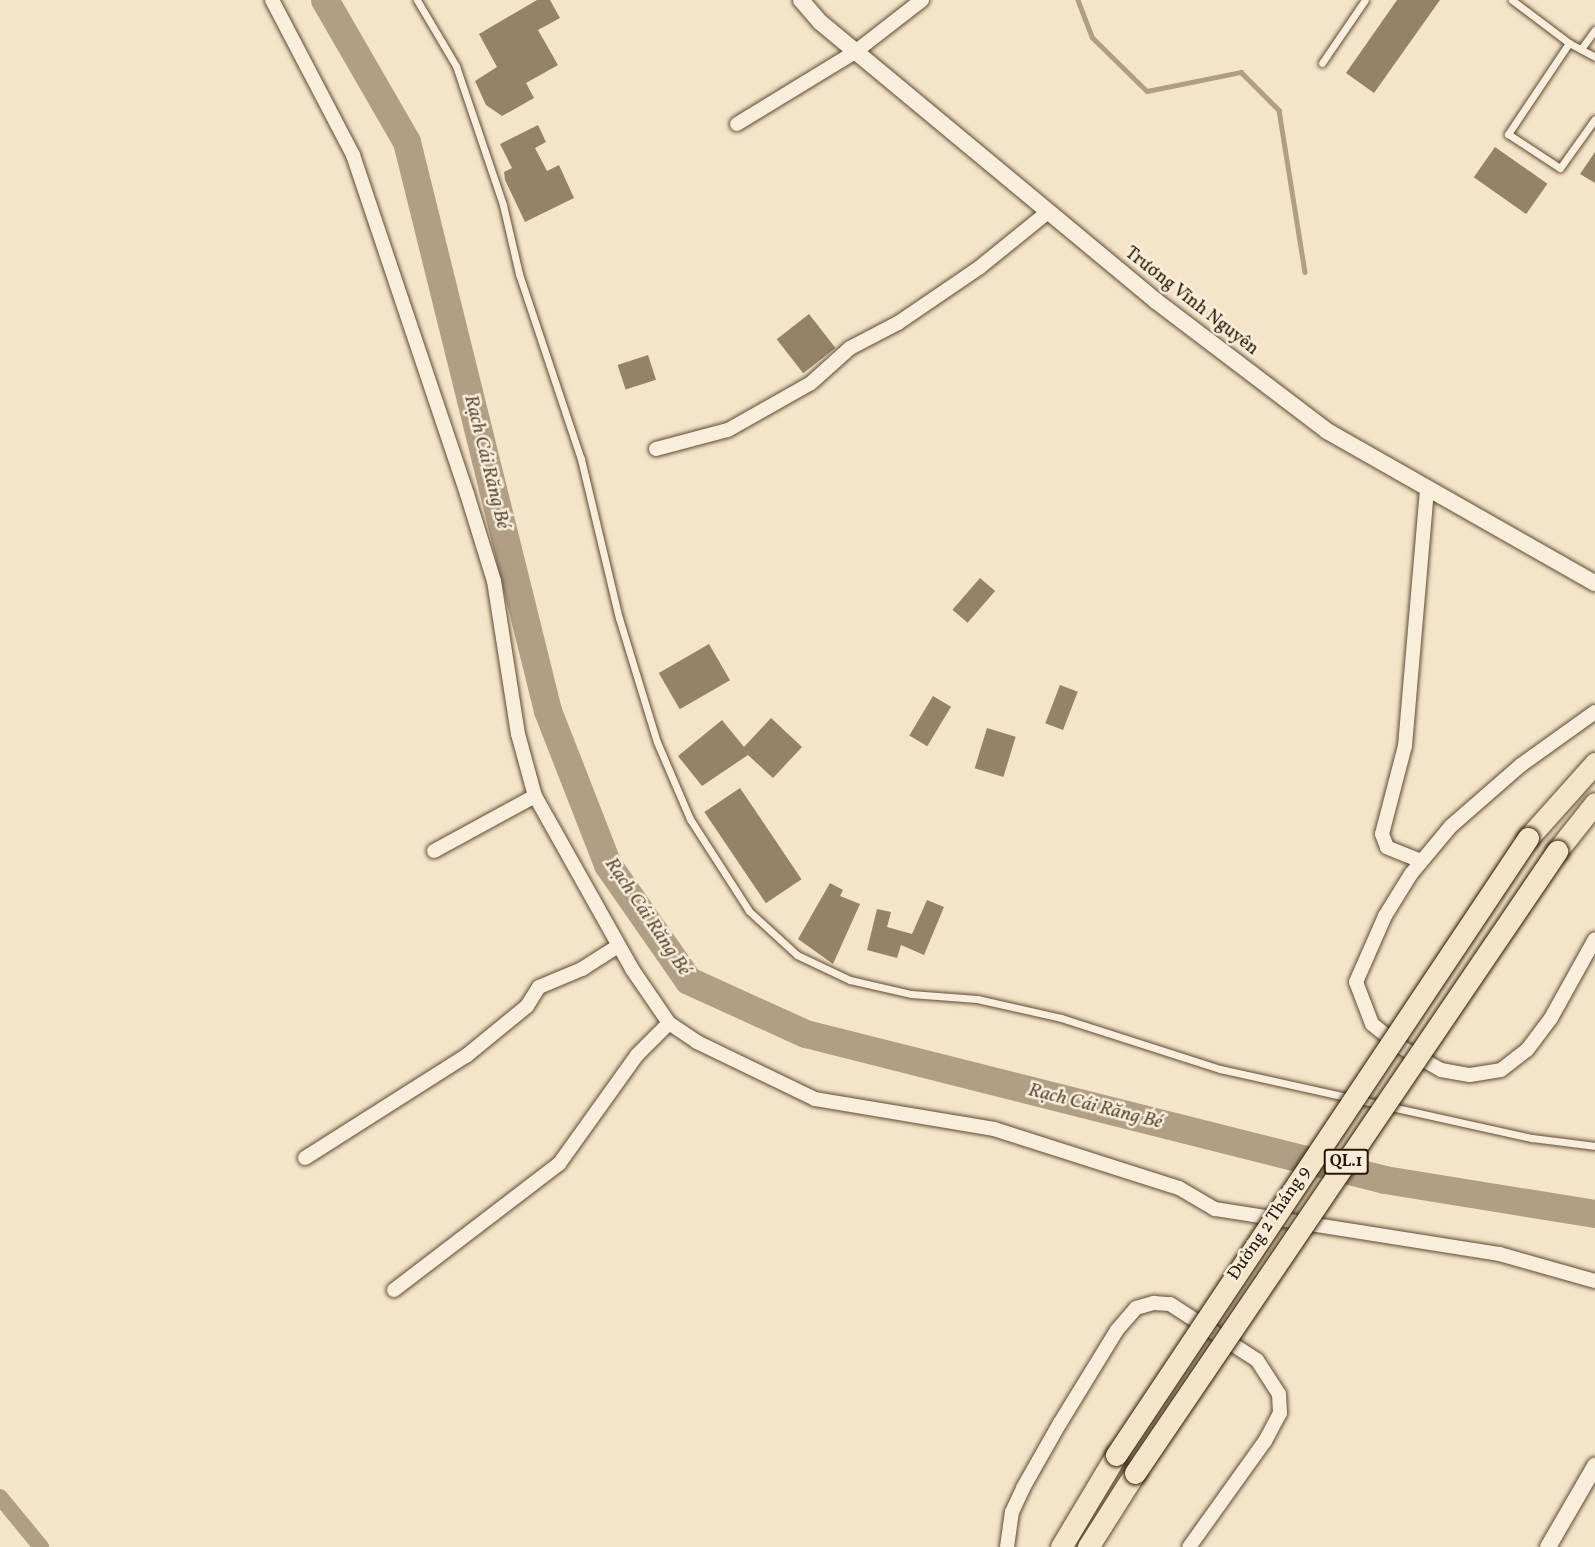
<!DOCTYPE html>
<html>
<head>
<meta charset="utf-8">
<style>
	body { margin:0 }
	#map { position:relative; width:1595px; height:1547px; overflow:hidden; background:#f5e5c8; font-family:Vollkorn,serif }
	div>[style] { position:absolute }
	.stream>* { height:4.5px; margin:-2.25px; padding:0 2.25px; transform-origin:2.25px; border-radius:2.25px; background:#b09f85 }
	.canal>* { height:16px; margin:-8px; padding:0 8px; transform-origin:8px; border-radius:8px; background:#b09f85 }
	.river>* { height:28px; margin:-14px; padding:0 14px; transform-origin:14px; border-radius:14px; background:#b09f85 }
	.building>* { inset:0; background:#948269; transform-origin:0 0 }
	.roads { filter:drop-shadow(0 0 2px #5d4a34) drop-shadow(0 0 2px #5d4a34) }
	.service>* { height:7px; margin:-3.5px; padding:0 3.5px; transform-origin:3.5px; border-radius:3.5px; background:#f8eedb }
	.minor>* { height:14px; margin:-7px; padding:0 7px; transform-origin:7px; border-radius:7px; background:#f8eedb }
	.tertiary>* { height:16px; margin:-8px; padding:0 8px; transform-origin:8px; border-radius:8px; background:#f8eedb }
	.trunk>* { height:21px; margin:-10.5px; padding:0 10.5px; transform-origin:10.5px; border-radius:10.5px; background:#f5e5c8 }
	.bridges { filter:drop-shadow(0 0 2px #2a1702) drop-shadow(0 0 2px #2a1702) }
	.trunk-bridge>* { height:21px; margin:-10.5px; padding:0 10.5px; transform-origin:10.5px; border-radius:10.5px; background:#f5e5c8 }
	span { translate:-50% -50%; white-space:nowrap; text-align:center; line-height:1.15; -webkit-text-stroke:5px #f8eedb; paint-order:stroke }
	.shield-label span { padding:2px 4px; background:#f8eedb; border:2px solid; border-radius:4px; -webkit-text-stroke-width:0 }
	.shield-label { font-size:16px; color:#2a1702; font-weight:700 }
	.street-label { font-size:18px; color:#2a1702 }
	.water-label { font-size:20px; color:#604d36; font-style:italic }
</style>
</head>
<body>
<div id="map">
	<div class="stream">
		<div style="left:1078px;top:0;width:40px;rotate:69deg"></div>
		<div style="left:1092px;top:37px;width:77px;rotate:44.5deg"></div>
		<div style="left:1147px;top:91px;width:96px;rotate:-11.4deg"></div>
		<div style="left:1241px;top:72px;width:54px;rotate:45deg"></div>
		<div style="left:1279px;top:110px;width:164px;rotate:80.9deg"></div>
	</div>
	<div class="canal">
		<div style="left:0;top:1497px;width:65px;rotate:50.6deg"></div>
	</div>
	<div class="river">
		<div style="left:325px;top:0;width:164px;rotate:60deg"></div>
		<div style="left:407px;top:142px;width:586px;rotate:76.08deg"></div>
		<div style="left:548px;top:711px;width:165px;rotate:68.7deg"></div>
		<div style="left:608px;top:865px;width:141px;rotate:55.1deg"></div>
		<div style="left:689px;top:981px;width:128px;rotate:24.4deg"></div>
		<div style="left:806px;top:1034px;width:597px;rotate:14.15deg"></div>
		<div style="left:1385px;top:1180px;width:213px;rotate:9.2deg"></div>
	</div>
	<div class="building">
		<div style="clip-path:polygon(537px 0,550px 0,560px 18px,538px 30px,558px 65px,526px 83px,534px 98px,502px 116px,486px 105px,475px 81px,497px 67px,479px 34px)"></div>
		<div style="clip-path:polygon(1397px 0,1440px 0,1374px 93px,1346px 73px)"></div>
		<div style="clip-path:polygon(538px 125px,546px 142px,535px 148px,547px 171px,559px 165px,574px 198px,525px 222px,505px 180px,504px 172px,512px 168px,500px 144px)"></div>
		<div style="left:1495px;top:147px;width:64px;height:37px;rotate:35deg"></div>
		<div style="clip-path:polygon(1595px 152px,1595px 183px,1580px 174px)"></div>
		<div style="left:809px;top:314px;width:43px;height:41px;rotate:52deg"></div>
		<div style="left:648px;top:355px;width:26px;height:32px;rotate:72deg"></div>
		<div style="left:980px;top:578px;width:20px;height:42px;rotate:41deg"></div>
		<div style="left:709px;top:644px;width:42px;height:58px;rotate:60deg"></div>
		<div style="left:1060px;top:685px;width:19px;height:41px;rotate:21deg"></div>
		<div style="left:933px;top:696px;width:21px;height:46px;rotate:31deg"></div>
		<div style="clip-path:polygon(771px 718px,802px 747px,773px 778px,748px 755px,702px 786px,678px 756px,722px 720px,744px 747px)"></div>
		<div style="left:987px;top:728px;width:30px;height:42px;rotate:17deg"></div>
		<div style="left:740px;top:788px;width:110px;height:43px;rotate:56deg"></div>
		<div style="clip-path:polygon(830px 883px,843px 890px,840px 896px,860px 904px,833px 964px,798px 939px)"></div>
		<div style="clip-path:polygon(927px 900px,944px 907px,924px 955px,901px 945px,897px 958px,867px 950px,877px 909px,891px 912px,887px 927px,912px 934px)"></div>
	</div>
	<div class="roads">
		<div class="service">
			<div style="left:417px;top:0;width:77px;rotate:59.4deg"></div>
			<div style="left:456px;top:66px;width:147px;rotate:71.3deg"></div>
			<div style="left:503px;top:205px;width:71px;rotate:76.9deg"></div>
			<div style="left:519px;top:274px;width:195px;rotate:71.5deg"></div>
			<div style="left:581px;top:459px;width:163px;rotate:76.6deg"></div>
			<div style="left:619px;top:618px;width:130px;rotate:73deg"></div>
			<div style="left:657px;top:742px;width:84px;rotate:66.8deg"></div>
			<div style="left:690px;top:819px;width:109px;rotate:57.3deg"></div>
			<div style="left:749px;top:911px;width:65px;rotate:42.5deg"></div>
			<div style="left:797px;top:955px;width:59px;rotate:25.3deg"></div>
			<div style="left:850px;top:980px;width:63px;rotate:12.9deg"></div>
			<div style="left:911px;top:994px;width:66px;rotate:4.3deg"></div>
			<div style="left:977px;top:999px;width:86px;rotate:12.7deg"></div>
			<div style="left:1061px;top:1018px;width:167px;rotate:17.8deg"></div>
			<div style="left:1220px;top:1069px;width:320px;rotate:12.5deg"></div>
			<div style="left:1532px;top:1138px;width:64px;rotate:7.2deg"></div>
			<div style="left:1512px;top:0;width:71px;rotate:37deg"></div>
			<div style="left:1569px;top:43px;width:30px;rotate:28deg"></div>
			<div style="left:1569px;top:43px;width:110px;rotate:123.8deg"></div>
			<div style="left:1508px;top:134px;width:62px;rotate:33.2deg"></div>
			<div style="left:1560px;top:168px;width:60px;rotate:-54.5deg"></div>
			<div style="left:1581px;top:49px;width:24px;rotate:-54deg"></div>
			<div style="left:1322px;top:63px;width:76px;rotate:-55.7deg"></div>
		</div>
		<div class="minor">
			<div style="left:272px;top:0;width:175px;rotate:62.4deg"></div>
			<div style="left:353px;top:155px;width:358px;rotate:71.4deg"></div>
			<div style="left:467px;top:494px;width:91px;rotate:72.8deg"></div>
			<div style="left:494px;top:581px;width:155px;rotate:81.1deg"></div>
			<div style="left:518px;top:734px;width:64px;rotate:74.7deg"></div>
			<div style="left:535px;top:796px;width:198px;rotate:60.7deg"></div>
			<div style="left:632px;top:969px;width:65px;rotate:55.6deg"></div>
			<div style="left:669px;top:1023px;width:34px;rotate:34deg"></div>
			<div style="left:697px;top:1042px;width:131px;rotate:25.8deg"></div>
			<div style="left:815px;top:1099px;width:181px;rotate:9.5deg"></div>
			<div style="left:994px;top:1129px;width:194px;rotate:17.7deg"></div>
			<div style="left:1179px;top:1188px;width:42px;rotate:30.3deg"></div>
			<div style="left:1215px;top:1209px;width:288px;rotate:9deg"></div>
			<div style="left:1499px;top:1254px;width:100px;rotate:15.7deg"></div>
			<div style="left:737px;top:124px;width:138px;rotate:-31.4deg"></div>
			<div style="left:855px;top:52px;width:85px;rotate:-37.8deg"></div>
			<div style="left:656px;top:449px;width:74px;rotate:-14.8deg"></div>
			<div style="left:728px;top:430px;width:95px;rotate:-29.5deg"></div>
			<div style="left:811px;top:383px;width:52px;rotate:-41.9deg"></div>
			<div style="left:850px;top:348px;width:54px;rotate:-27.5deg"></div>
			<div style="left:898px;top:323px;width:99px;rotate:-34.3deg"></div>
			<div style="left:980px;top:267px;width:87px;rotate:-39deg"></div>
			<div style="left:1595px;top:712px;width:91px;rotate:144.4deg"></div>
			<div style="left:1521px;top:765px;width:93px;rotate:138.9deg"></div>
			<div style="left:1451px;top:826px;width:62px;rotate:129.8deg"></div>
			<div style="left:1411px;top:874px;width:49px;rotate:121.8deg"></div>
			<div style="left:1385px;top:916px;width:72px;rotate:113.7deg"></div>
			<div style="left:1356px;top:982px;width:45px;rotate:69.1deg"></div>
			<div style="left:1372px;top:1024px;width:35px;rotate:39deg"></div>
			<div style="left:1399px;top:1046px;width:48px;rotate:29.7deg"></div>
			<div style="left:1441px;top:1070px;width:29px;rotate:10deg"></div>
			<div style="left:1470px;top:1075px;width:31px;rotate:-9deg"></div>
			<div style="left:1501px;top:1070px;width:33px;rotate:-38deg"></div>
			<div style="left:1527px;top:1050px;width:40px;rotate:-53deg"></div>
			<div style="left:1551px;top:1018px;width:90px;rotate:-60.9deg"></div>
			<div style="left:434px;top:851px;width:115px;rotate:-28.6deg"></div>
			<div style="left:1421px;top:861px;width:37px;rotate:-158deg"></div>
			<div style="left:1387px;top:847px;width:14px;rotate:-111deg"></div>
			<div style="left:1382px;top:834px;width:91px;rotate:-75.4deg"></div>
			<div style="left:1405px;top:746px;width:258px;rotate:-85.1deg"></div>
			<div style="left:305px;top:1158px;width:191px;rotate:-32.4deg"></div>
			<div style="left:466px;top:1056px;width:79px;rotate:-39.3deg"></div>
			<div style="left:527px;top:1006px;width:22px;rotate:-58deg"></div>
			<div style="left:539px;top:987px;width:47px;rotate:-22.7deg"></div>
			<div style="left:582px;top:969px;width:43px;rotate:-32.6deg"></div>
			<div style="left:394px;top:1290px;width:208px;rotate:-37.4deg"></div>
			<div style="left:559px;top:1164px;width:134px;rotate:-54.4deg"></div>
			<div style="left:637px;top:1055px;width:45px;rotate:-45deg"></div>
			<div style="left:1007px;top:1547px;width:35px;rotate:-82deg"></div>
			<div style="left:1012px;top:1512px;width:26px;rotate:-65deg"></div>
			<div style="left:1023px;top:1488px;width:75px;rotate:-60.4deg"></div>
			<div style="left:1060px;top:1423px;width:109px;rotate:-58.5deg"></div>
			<div style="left:1117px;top:1330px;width:29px;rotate:-49deg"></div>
			<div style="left:1136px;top:1308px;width:19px;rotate:-16deg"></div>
			<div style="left:1154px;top:1303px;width:16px;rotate:4deg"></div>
			<div style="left:1170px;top:1304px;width:103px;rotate:32.8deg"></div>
			<div style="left:1257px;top:1360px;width:40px;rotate:57.1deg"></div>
			<div style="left:1279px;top:1394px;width:19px;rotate:87deg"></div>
			<div style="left:1280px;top:1413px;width:32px;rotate:118deg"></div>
			<div style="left:1265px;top:1441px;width:130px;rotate:125.6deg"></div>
		</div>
		<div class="tertiary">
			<div style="left:801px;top:0;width:29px;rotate:49deg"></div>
			<div style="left:820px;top:22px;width:437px;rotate:39.7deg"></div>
			<div style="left:1156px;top:301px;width:215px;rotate:37.2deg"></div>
			<div style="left:1327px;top:431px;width:308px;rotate:29.6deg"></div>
			<div style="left:1548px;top:1547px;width:94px;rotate:-59.9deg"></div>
		</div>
		<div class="trunk">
			<div style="left:1528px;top:838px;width:101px;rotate:-48.2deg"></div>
			<div style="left:1557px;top:851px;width:61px;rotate:-51.6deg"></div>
			<div style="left:1061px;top:1547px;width:107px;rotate:-59.1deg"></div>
			<div style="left:1088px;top:1547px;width:88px;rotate:-57.6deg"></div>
		</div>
	</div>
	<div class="bridges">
		<div class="trunk-bridge">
			<div style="left:1116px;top:1455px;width:742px;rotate:-56.27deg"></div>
			<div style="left:1135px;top:1473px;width:752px;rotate:-55.84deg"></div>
		</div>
	</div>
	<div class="shield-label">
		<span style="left:1346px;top:1162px">QL.1</span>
	</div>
	<div class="street-label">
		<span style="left:1191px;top:302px;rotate:38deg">Trương Vĩnh Nguyên</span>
		<span style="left:1270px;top:1224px;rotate:-56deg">Đường 2 Tháng 9</span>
	</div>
	<div class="water-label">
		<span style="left:486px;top:462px;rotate:76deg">Rạch Cái Răng Bé</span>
		<span style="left:647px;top:917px;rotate:56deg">Rạch Cái Răng Bé</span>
		<span style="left:1095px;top:1107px;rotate:14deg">Rạch Cái Răng Bé</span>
	</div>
</div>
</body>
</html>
